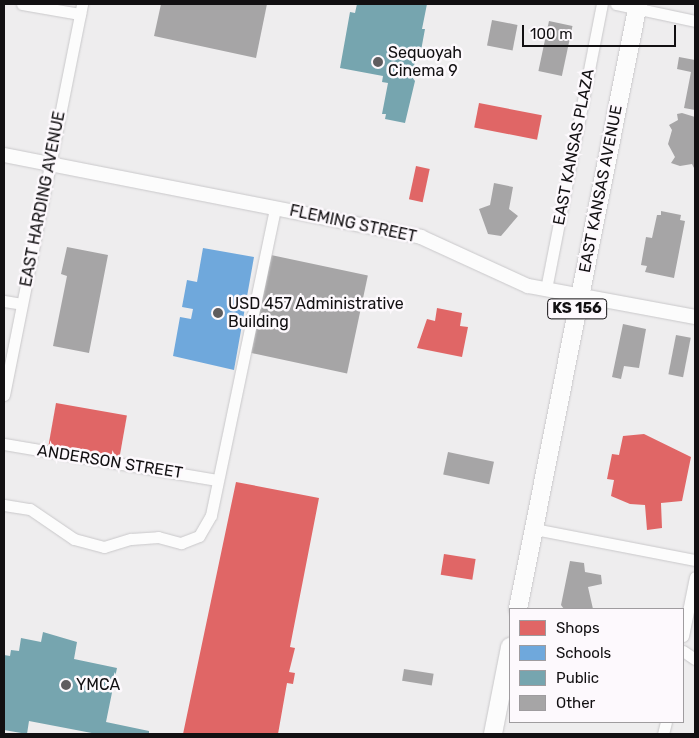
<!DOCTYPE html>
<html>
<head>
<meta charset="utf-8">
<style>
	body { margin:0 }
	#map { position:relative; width:699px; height:738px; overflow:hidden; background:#eeedee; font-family:Rubik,sans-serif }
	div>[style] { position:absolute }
	.shops>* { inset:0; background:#e06666; transform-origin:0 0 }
	.schools>* { inset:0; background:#6fa8dc }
	.public>* { inset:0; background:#76a5af }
	.building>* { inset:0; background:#a6a5a6; transform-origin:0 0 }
	.roads { filter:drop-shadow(0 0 1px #c9c8ca) drop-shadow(0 0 1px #c9c8ca) }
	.minor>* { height:11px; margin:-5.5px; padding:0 5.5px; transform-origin:5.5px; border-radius:5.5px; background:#fcfcfc }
	.tertiary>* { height:14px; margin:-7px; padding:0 7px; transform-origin:7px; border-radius:7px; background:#fcfcfc }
	.primary>* { height:18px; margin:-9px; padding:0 9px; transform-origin:9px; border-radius:9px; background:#fcfcfc }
	.dots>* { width:14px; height:14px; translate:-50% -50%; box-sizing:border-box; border:2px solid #fdf9fd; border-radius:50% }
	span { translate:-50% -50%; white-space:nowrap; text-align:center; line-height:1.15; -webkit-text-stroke:5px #fdf9fd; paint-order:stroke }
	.shield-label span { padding:1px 4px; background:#fdf9fd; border:1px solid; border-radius:4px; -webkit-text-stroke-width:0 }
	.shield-label { font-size:15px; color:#121012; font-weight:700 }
	.poi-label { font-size:16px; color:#121012 }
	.left { translate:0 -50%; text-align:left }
	.street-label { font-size:16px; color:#121012 }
	.frame { position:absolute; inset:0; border:5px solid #121012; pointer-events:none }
	.legend { position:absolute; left:509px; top:608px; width:175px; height:115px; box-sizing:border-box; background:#fdf9fd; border:1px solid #9f9c9f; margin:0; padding:6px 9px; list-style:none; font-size:15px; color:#121012 }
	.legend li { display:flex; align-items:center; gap:10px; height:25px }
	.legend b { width:25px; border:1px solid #9f9c9f }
	.scale { position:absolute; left:522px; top:25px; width:154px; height:22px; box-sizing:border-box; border:2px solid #121012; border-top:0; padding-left:6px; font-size:15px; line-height:18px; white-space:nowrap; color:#121012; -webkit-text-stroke:4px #fdf9fd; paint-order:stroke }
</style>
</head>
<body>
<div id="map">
	<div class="shops">
		<div style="left:479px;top:103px;width:64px;height:25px;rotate:11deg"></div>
		<div style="left:416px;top:166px;width:14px;height:34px;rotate:12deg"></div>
		<div style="clip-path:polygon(437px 308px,462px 313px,460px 326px,468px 327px,462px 357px,417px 348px,427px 319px,435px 321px)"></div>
		<div style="left:56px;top:403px;width:72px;height:43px;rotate:10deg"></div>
		<div style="clip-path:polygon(644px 434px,691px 457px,682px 501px,661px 503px,662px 528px,647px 530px,645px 505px,630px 504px,611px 496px,614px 480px,607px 479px,612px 454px,619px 455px,623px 436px)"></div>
		<div style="clip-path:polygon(236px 482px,319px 498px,290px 647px,295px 648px,289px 672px,295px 673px,293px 684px,287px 683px,278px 734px,183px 734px)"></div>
		<div style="left:444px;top:554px;width:32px;height:21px;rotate:9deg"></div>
	</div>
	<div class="schools">
		<div style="clip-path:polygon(203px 248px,254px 257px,234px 370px,173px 356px,180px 317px,191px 319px,193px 309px,182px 307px,187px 280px,197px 282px)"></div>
	</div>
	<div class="public">
		<div style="clip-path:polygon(357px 4px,427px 4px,422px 29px,425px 29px,420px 56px,416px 55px,412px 77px,415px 81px,405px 123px,385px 119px,386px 114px,382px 114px,388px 83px,382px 82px,383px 76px,340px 68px,350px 12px,355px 13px)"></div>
		<div style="clip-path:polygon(43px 632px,77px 642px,74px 659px,117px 668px,106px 722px,149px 731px,149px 734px,97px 734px,29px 721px,27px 734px,4px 730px,4px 655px,10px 656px,11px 650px,19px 651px,21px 638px,41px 642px)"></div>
	</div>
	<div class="building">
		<div style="clip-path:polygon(161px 4px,267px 4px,256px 58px,154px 36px)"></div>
		<div style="left:492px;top:20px;width:26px;height:26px;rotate:11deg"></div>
		<div style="left:549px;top:21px;width:24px;height:51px;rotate:12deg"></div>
		<div style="clip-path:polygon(679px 57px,695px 60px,695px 110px,684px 108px,691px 72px,677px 69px)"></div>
		<div style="clip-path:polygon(682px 113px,695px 117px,695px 170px,692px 164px,680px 166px,671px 163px,675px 157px,668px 144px,672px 130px,669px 125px,678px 120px,677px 114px)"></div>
		<div style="clip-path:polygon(494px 183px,513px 187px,509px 209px,518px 216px,501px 236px,488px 234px,479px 209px,490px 205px)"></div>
		<div style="clip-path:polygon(661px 211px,681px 215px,680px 220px,685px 221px,674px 278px,645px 272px,647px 266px,641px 265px,646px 237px,652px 238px,657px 215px,661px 215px)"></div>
		<div style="clip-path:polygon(67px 247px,108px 255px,89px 353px,53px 346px,67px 276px,61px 274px)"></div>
		<div style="left:271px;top:255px;width:99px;height:100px;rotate:12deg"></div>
		<div style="clip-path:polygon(623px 324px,646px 329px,639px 368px,624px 366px,621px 379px,612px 377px)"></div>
		<div style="left:676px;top:335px;width:15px;height:40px;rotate:11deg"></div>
		<div style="left:448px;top:452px;width:47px;height:23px;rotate:12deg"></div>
		<div style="clip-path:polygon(570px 561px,584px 563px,585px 572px,601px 575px,602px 584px,588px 587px,593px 609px,564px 609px,561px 605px)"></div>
		<div style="left:404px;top:669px;width:30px;height:12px;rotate:9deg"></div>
	</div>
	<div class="roads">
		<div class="minor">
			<div style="left:22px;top:4px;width:59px;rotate:9.8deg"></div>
			<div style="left:616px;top:4px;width:81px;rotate:12.1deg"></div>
			<div style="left:546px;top:289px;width:290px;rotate:-78.9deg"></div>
			<div style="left:4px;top:301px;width:18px;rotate:9deg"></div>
			<div style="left:4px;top:395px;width:399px;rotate:-78.7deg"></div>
			<div style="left:4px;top:444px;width:216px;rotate:9.6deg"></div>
			<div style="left:4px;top:505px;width:26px;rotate:9deg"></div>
			<div style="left:30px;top:509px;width:53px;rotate:34.3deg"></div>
			<div style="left:74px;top:539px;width:31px;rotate:15deg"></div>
			<div style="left:104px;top:547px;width:28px;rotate:-17deg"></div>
			<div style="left:131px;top:539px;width:27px;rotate:-4deg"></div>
			<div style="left:158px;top:537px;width:24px;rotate:15deg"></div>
			<div style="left:181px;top:543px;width:19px;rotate:-21deg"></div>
			<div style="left:199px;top:536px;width:24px;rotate:-60deg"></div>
			<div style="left:211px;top:515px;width:314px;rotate:-78.2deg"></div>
			<div style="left:534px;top:529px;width:164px;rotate:10.9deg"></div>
			<div style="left:683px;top:636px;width:60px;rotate:-78.5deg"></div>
			<div style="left:683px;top:651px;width:14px;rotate:34deg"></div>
			<div style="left:663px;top:734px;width:12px;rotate:-76deg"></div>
		</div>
		<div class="tertiary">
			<div style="left:4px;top:155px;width:425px;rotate:11.1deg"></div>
			<div style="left:421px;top:237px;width:118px;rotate:24.6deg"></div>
			<div style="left:528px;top:286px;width:170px;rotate:10.5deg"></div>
		</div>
		<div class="primary">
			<div style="left:518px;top:609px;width:617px;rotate:-78.78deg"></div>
			<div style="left:493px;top:734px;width:89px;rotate:-78.9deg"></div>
		</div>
	</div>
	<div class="dots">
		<div style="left:378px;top:62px;background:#5f5d5f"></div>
		<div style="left:218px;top:313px;background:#5f5d5f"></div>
		<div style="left:66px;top:685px;background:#5f5d5f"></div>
	</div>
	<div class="shield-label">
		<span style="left:577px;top:309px">KS 156</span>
	</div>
	<div class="poi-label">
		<span class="left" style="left:388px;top:62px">Sequoyah<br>Cinema 9</span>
		<span class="left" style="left:228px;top:313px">USD 457 Administrative<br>Building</span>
		<span class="left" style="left:76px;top:685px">YMCA</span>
	</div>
	<div class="street-label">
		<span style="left:574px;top:147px;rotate:-79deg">EAST KANSAS PLAZA</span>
		<span style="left:601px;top:189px;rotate:-79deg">EAST KANSAS AVENUE</span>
		<span style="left:43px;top:199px;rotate:-79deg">EAST HARDING AVENUE</span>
		<span style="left:353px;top:224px;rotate:12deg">FLEMING STREET</span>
		<span style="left:110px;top:462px;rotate:9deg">ANDERSON STREET</span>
	</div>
	<div class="frame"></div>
	<ul class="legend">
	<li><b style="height:14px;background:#e06666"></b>Shops</li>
	<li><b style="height:14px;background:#6fa8dc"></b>Schools</li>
	<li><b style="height:14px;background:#76a5af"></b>Public</li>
	<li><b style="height:14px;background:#a6a5a6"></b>Other</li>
	</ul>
	<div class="scale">100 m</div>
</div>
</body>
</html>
